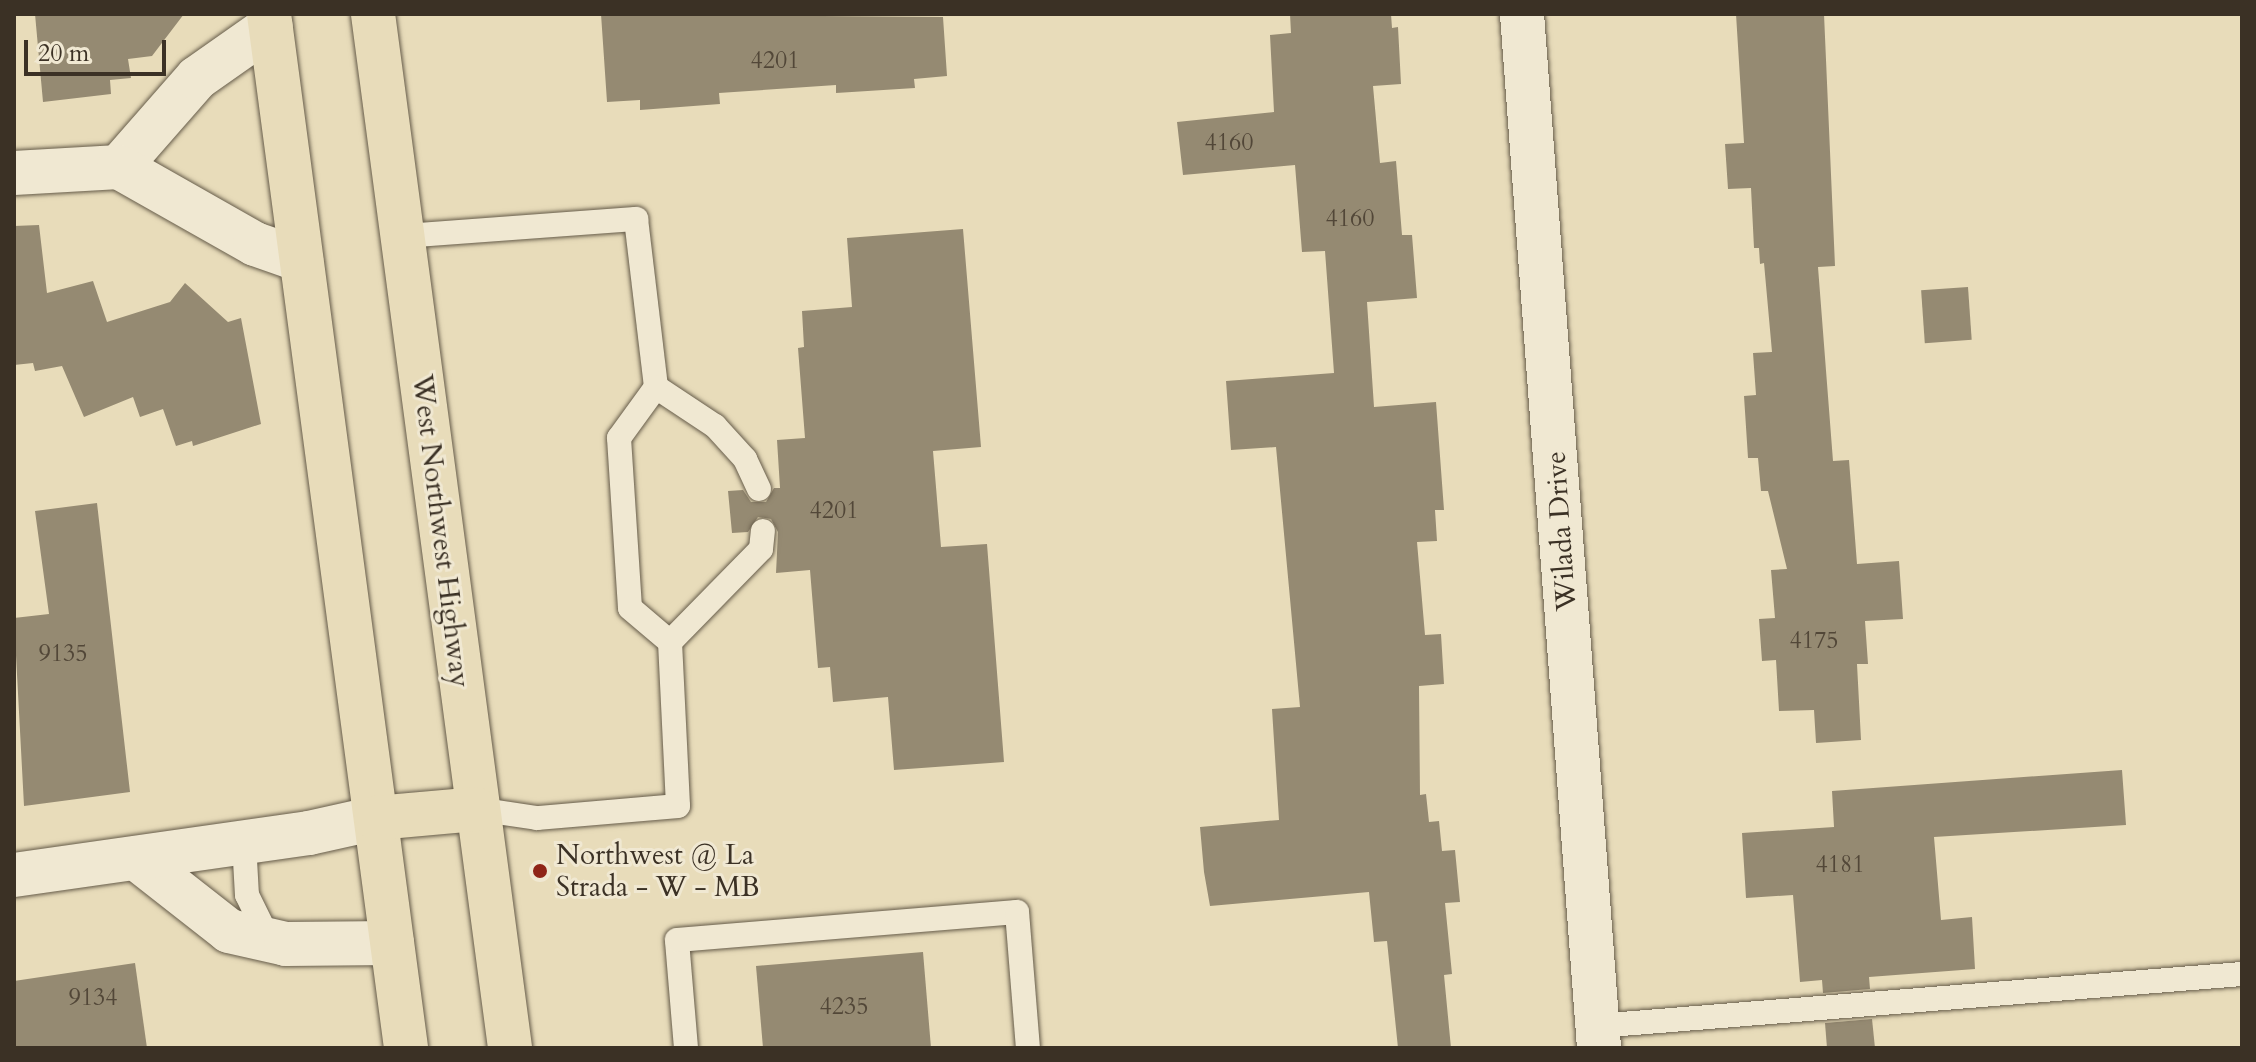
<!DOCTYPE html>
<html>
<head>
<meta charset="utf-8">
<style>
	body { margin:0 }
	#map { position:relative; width:2256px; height:1062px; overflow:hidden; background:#e8dcba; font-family:Cardo,serif }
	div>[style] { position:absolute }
	.building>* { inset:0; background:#958a72; transform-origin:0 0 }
	.roads { filter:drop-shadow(0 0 2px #665c4a) drop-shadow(0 0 2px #665c4a) }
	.lane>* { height:24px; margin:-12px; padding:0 12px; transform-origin:12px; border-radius:12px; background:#f0e8d2 }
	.street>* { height:44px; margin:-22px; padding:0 22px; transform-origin:22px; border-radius:22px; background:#f0e8d2 }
	.primary>* { height:44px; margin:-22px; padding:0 22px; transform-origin:22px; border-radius:22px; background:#e8dcba }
	.dots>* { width:22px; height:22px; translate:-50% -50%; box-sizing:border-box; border:4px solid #f0e8d2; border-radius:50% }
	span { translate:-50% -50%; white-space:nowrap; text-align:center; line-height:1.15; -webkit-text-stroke:6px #f0e8d2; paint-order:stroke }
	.number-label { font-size:24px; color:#524738 }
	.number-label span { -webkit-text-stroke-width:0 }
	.street-label { font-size:28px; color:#3b3125 }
	.poi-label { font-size:28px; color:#3b3125 }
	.left { translate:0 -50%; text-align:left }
	.frame { position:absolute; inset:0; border:16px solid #3b3125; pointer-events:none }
	.scale { position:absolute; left:24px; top:40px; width:142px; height:36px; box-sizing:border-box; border:4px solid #3b3125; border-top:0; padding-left:10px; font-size:24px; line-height:28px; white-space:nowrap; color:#3b3125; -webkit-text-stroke:6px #f0e8d2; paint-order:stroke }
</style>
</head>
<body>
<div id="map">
	<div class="building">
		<div style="clip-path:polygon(35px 14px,184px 14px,152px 56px,128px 59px,131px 78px,110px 80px,111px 94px,43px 102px)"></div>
		<div style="clip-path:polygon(601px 14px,943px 17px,947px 76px,914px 79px,915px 88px,836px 93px,836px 85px,719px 93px,720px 104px,640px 110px,640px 100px,607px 102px)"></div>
		<div style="clip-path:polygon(1290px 14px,1391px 14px,1392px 28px,1398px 27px,1401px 84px,1373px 86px,1380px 163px,1396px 161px,1402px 235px,1412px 235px,1417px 298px,1367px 302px,1374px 407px,1436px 402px,1444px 510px,1435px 510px,1437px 541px,1417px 542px,1425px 635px,1441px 634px,1444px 684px,1419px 686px,1420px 795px,1426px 794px,1429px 822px,1439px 821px,1442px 851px,1455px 850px,1460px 902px,1445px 903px,1452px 974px,1444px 975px,1451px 1048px,1398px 1048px,1387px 941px,1374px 942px,1369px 892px,1210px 906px,1204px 872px,1200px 827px,1279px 820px,1272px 709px,1300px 707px,1276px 447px,1231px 450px,1226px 381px,1334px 373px,1325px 251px,1302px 252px,1295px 165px,1183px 175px,1177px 122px,1274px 112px,1270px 35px,1291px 33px)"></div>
		<div style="clip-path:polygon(1736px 14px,1824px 14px,1835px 266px,1818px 267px,1833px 461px,1849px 460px,1857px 564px,1899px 561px,1903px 619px,1865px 621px,1868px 664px,1857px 664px,1861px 740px,1816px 743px,1814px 710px,1779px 711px,1776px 660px,1762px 661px,1759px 619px,1775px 618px,1771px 570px,1787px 569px,1768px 491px,1761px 491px,1758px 458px,1748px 458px,1744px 396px,1756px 395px,1753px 353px,1772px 352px,1764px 263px,1760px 264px,1759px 248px,1754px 248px,1751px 188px,1728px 189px,1725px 144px,1744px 143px)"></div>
		<div style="clip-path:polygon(39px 225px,47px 293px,93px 281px,107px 322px,170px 302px,185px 283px,228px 322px,241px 318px,261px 424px,193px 446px,192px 441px,176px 446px,163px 409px,140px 417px,133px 397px,84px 417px,62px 366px,35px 371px,33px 363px,14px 365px,14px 226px)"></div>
		<div style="clip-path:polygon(963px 229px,981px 447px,933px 451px,941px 547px,987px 544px,1004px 762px,894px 770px,888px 697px,833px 702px,830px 667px,818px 668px,810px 570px,776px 573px,778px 532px,771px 519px,758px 517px,748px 532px,732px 533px,728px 491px,743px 490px,751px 502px,766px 502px,774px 488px,780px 488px,777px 440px,805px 438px,798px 348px,804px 347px,802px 311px,852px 307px,847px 238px)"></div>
		<div style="left:1968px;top:287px;width:53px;height:47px;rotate:86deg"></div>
		<div style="clip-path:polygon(97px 503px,130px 792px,24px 806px,14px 618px,49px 614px,35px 511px)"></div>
		<div style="clip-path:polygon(2122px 770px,2126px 825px,1934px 837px,1941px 920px,1972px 917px,1975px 969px,1869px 977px,1870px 989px,1823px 993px,1822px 980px,1800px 982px,1793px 895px,1746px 898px,1742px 833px,1834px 827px,1832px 791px)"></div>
		<div style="clip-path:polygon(923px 952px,931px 1048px,763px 1048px,756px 966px)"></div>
		<div style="clip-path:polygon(135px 963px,147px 1048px,14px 1048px,14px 981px)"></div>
		<div style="clip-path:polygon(1872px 1019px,1875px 1048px,1827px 1048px,1825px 1023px)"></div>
	</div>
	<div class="roads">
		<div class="lane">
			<div style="left:404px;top:236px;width:233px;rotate:-4.2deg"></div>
			<div style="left:636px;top:219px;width:169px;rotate:83.2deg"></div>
			<div style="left:656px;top:387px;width:63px;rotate:126deg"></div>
			<div style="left:619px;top:438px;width:170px;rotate:86.3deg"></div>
			<div style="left:630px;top:608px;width:52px;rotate:40.4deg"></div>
			<div style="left:670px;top:642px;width:164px;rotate:87.2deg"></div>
			<div style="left:678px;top:806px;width:142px;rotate:175.1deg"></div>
			<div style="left:537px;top:818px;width:62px;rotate:-171.6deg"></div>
			<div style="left:656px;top:387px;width:71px;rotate:33.5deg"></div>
			<div style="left:715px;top:426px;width:45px;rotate:47.7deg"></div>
			<div style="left:745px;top:459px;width:33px;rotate:65deg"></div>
			<div style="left:670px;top:642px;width:130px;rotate:-45.6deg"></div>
			<div style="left:761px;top:549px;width:18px;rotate:-84deg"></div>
			<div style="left:244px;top:842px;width:53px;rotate:86.8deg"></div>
			<div style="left:247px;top:895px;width:50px;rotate:63.9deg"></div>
			<div style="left:1597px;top:1026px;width:647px;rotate:-4.61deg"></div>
			<div style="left:686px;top:1048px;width:108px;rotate:-94.8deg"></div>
			<div style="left:677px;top:940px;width:341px;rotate:-4.7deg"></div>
			<div style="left:1017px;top:912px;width:136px;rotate:85.4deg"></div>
		</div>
		<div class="street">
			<div style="left:1522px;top:14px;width:1037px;rotate:85.74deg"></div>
			<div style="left:119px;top:167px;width:118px;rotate:-48.8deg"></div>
			<div style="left:197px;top:78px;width:90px;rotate:-35.1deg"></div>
			<div style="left:14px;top:173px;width:105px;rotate:-3.3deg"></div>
			<div style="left:119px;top:167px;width:156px;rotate:29.5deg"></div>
			<div style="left:255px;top:244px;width:49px;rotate:19.2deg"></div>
			<div style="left:136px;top:858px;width:118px;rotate:38.1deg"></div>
			<div style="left:229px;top:931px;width:58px;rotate:12.8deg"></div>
			<div style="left:286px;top:944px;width:106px;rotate:-0.5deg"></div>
			<div style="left:14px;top:875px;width:298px;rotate:-8.1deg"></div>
			<div style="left:309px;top:833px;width:69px;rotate:-12.6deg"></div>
		</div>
		<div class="primary">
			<div style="left:269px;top:14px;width:1043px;rotate:82.45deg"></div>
			<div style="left:373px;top:14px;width:1043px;rotate:82.45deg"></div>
			<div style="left:376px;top:818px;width:100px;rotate:-5.1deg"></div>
		</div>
	</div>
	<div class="dots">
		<div style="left:540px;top:871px;background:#8f2418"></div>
	</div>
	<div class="number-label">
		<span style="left:775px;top:61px">4201</span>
		<span style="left:1229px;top:143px">4160</span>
		<span style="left:1350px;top:219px">4160</span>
		<span style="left:834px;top:511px">4201</span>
		<span style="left:1814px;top:641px">4175</span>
		<span style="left:63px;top:654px">9135</span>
		<span style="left:1840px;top:865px">4181</span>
		<span style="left:93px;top:998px">9134</span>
		<span style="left:844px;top:1007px">4235</span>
	</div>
	<div class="street-label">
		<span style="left:441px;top:531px;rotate:83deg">West Northwest Highway</span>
		<span style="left:1561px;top:531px;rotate:-94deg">Wilada Drive</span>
	</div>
	<div class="poi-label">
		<span class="left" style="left:556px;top:871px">Northwest @ La<br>Strada - W - MB</span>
	</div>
	<div class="frame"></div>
	<div class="scale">20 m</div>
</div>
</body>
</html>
